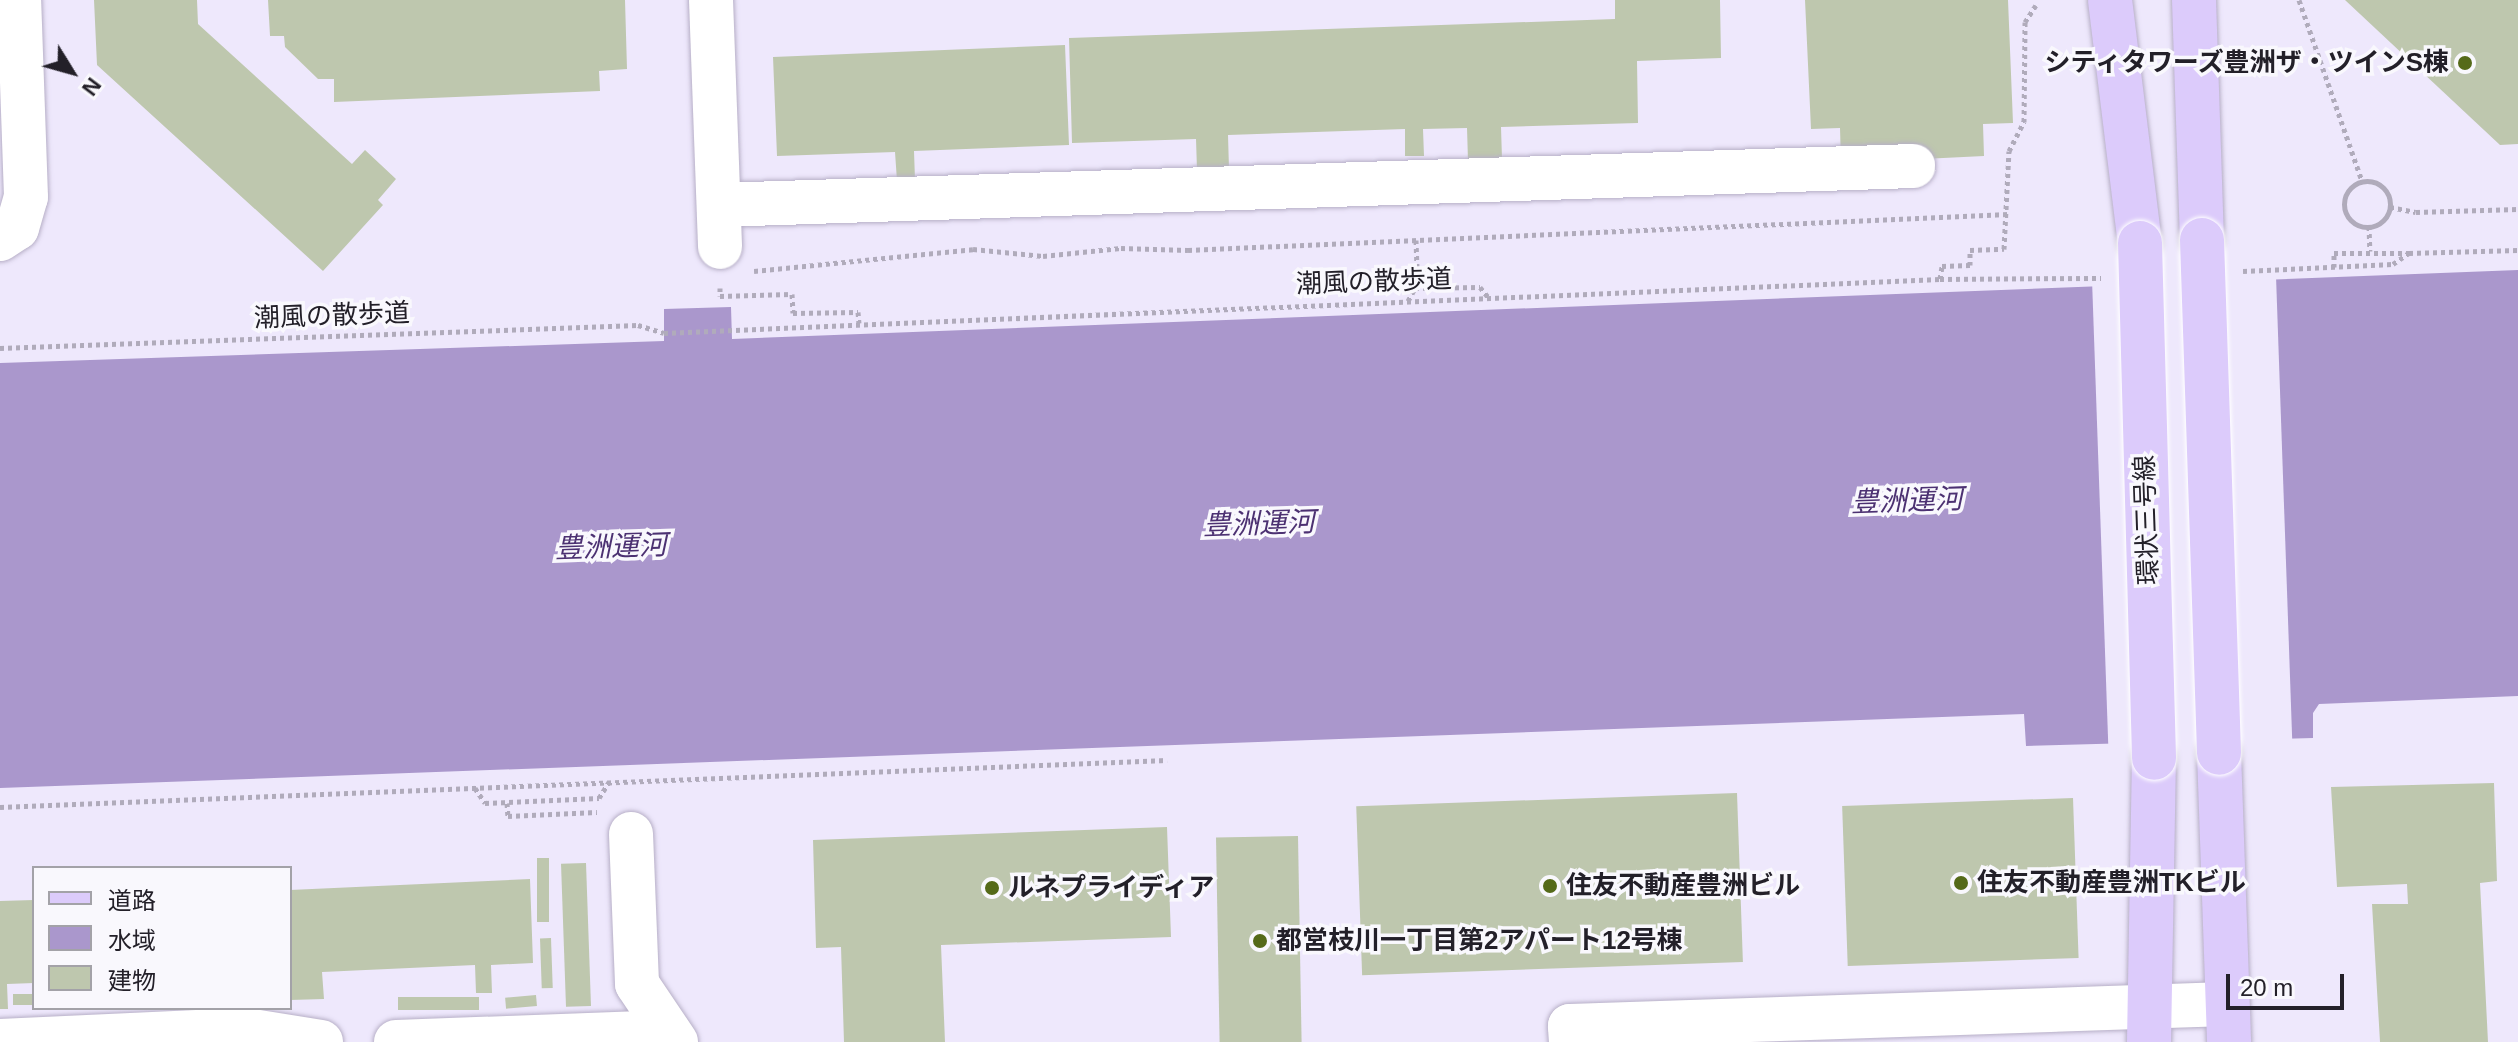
<!DOCTYPE html>
<html>
<head>
<meta charset="utf-8">
<style>
	body { margin:0 }
	#map { position:relative; width:2518px; height:1042px; overflow:hidden; background:#eee8fc; font-family:Helvetica,"Noto Sans JP",sans-serif }
	div>[style] { position:absolute }
	.water>* { inset:0; background:#aa97cc }
	.pier>* { inset:0; background:#eee8fc; transform-origin:0 0 }
	.building>* { inset:0; background:#bec7ae; transform-origin:0 0 }
	.path>* { height:5px; margin-top:-2.5px; transform-origin:0; background:repeating-linear-gradient(90deg,#b0abbb 0 4px,transparent 0 8px) }
	.path>.ring { margin:-2.5px; padding:0; box-sizing:content-box; background:none; border:5px solid #b0abbb; border-radius:50% }
	.roads { filter:drop-shadow(0 0 2px #b7afc7) drop-shadow(0 0 2px #b7afc7) }
	.minor>* { height:44px; margin:-22px; padding:0 22px; transform-origin:22px; border-radius:22px; background:#fff }
	.major>* { height:44px; margin:-22px; padding:0 22px; transform-origin:22px; border-radius:22px; background:#dccbfb }
	.bridges { filter:drop-shadow(0 0 2px #fff) drop-shadow(0 0 2px #fff) }
	.major-bridge>* { height:44px; margin:-22px; padding:0 22px; transform-origin:22px; border-radius:22px; background:#dccbfb }
	.dots>* { width:22px; height:22px; translate:-50% -50%; box-sizing:border-box; border:4px solid #f9f8fd; border-radius:50% }
	span { translate:-50% -50%; white-space:nowrap; text-align:center; line-height:1.15; -webkit-text-stroke:7px #f9f8fd; paint-order:stroke }
	.poi-label { font-size:26px; color:#232029; font-weight:700 }
	.right { translate:-100% -50%; text-align:right }
	.left { translate:0 -50%; text-align:left }
	.street-label { font-size:26px; color:#232029 }
	.water-label { font-size:28px; color:#4c3172; font-style:italic }
	.legend { position:absolute; left:32px; top:866px; width:260px; height:144px; box-sizing:border-box; background:#f9f8fd; border:2px solid #a3a2a8; margin:0; padding:10px 14px; list-style:none; font-size:24px; color:#232029 }
	.legend li { display:flex; align-items:center; gap:16px; height:40px }
	.legend b { width:40px; border:2px solid #a3a2a8 }
	.north { position:absolute; left:32px; top:32px; width:80px; height:80px; -webkit-text-stroke:6px #f9f8fd; paint-order:stroke; rotate:127deg; font-size:22px; font-weight:700; line-height:32px; text-align:center; color:#232029 }
	.north::after { content:''; display:block; margin:auto; width:28px; height:36px; background:#232029; clip-path:polygon(50% 0,100% 100%,50% 72%,0 100%) }
	.scale { position:absolute; left:2226px; top:974px; width:118px; height:36px; box-sizing:border-box; border:4px solid #232029; border-top:0; padding-left:10px; font-size:24px; line-height:28px; white-space:nowrap; color:#232029; -webkit-text-stroke:6px #f9f8fd; paint-order:stroke }
</style>
</head>
<body>
<div id="map">
	<div class="water">
		<div style="clip-path:polygon(2518px 270px,2518px 696px,2319px 704px,2313px 713px,2313px 738px,2026px 746px,2024px 714px,0 788px,0 363px,664px 341px,664px 309px,731px 307px,732px 339px)"></div>
	</div>
	<div class="pier">
		<div style="left:2276px;top:276px;width:467px;height:184px;rotate:88deg"></div>
	</div>
	<div class="building">
		<div style="clip-path:polygon(94px 0,197px 0,198px 24px,352px 164px,365px 150px,396px 179px,378px 200px,383px 205px,323px 271px,97px 65px)"></div>
		<div style="clip-path:polygon(268px 0,625px 0,627px 69px,599px 71px,600px 91px,334px 102px,334px 79px,318px 79px,285px 47px,284px 36px,270px 36px)"></div>
		<div style="clip-path:polygon(1615px 0,1720px 0,1721px 58px,1637px 61px,1638px 123px,1501px 127px,1502px 159px,1468px 161px,1467px 128px,1423px 129px,1424px 156px,1405px 156px,1405px 129px,1228px 135px,1229px 169px,1197px 170px,1196px 139px,1072px 143px,1069px 38px,1615px 19px)"></div>
		<div style="clip-path:polygon(1805px 0,2008px 0,2013px 123px,1983px 124px,1984px 156px,1841px 163px,1840px 128px,1811px 129px)"></div>
		<div style="clip-path:polygon(2345px 0,2518px 0,2518px 144px,2500px 145px)"></div>
		<div style="clip-path:polygon(1065px 45px,1069px 145px,914px 151px,915px 180px,897px 181px,895px 152px,777px 156px,773px 57px)"></div>
		<div style="clip-path:polygon(2494px 783px,2497px 881px,2480px 883px,2488px 1042px,2380px 1042px,2372px 904px,2408px 904px,2407px 884px,2337px 887px,2331px 787px)"></div>
		<div style="left:1737px;top:793px;width:169px;height:381px;rotate:88deg"></div>
		<div style="left:2073px;top:798px;width:160px;height:231px;rotate:88deg"></div>
		<div style="clip-path:polygon(1167px 827px,1171px 937px,941px 945px,945px 1042px,844px 1042px,841px 947px,816px 948px,813px 840px)"></div>
		<div style="left:1298px;top:836px;width:206px;height:82px;rotate:89deg"></div>
		<div style="left:537px;top:858px;width:12px;height:64px"></div>
		<div style="left:586px;top:863px;width:143px;height:25px;rotate:88deg"></div>
		<div style="clip-path:polygon(530px 879px,533px 963px,491px 965px,492px 993px,476px 993px,475px 965px,322px 972px,324px 999px,290px 1000px,290px 890px)"></div>
		<div style="clip-path:polygon(34px 900px,34px 983px,7px 984px,8px 1009px,0 1009px,0 901px)"></div>
		<div style="left:551px;top:938px;width:50px;height:11px;rotate:88deg"></div>
		<div style="left:13px;top:994px;width:21px;height:11px"></div>
		<div style="left:536px;top:995px;width:11px;height:31px;rotate:85deg"></div>
		<div style="left:479px;top:997px;width:13px;height:81px;rotate:90deg"></div>
	</div>
	<div class="path">
		<div style="left:2299px;top:0;width:192px;rotate:70.8deg"></div>
		<div class="ring" style="left:2344px;top:181px;width:41px;height:41px"></div>
		<div style="left:2390px;top:207px;width:26px;rotate:11deg"></div>
		<div style="left:2416px;top:212px;width:102px;rotate:-1.7deg"></div>
		<div style="left:2369px;top:226px;width:25px;rotate:88deg"></div>
		<div style="left:1416px;top:240px;width:31px;rotate:88deg"></div>
		<div style="left:1417px;top:271px;width:29px;rotate:-2deg"></div>
		<div style="left:1446px;top:270px;width:18px;rotate:87deg"></div>
		<div style="left:2334px;top:267px;width:14px;rotate:-90deg"></div>
		<div style="left:2334px;top:253px;width:75px"></div>
		<div style="left:754px;top:271px;width:220px;rotate:-5.7deg"></div>
		<div style="left:973px;top:249px;width:70px;rotate:5.7deg"></div>
		<div style="left:1043px;top:256px;width:78px;rotate:-5.9deg"></div>
		<div style="left:1121px;top:248px;width:67px;rotate:1.7deg"></div>
		<div style="left:1188px;top:250px;width:821px;rotate:-2.51deg"></div>
		<div style="left:2243px;top:271px;width:150px;rotate:-2.7deg"></div>
		<div style="left:2393px;top:264px;width:19px;rotate:-35deg"></div>
		<div style="left:2409px;top:253px;width:109px;rotate:-1.6deg"></div>
		<div style="left:1940px;top:279px;width:13px;rotate:-81deg"></div>
		<div style="left:1942px;top:266px;width:28px;rotate:-2deg"></div>
		<div style="left:1970px;top:265px;width:15px;rotate:-90deg"></div>
		<div style="left:1970px;top:250px;width:34px;rotate:-2deg"></div>
		<div style="left:2004px;top:249px;width:98px;rotate:-87.1deg"></div>
		<div style="left:2009px;top:151px;width:33px;rotate:-63deg"></div>
		<div style="left:2024px;top:122px;width:100px;rotate:-89.4deg"></div>
		<div style="left:2025px;top:22px;width:20px;rotate:-57deg"></div>
		<div style="left:720px;top:288px;width:8px;rotate:90deg"></div>
		<div style="left:720px;top:296px;width:72px;rotate:-1.6deg"></div>
		<div style="left:792px;top:294px;width:19px;rotate:87deg"></div>
		<div style="left:793px;top:313px;width:65px;rotate:-0.9deg"></div>
		<div style="left:858px;top:312px;width:11px;rotate:85deg"></div>
		<div style="left:1408px;top:301px;width:15px;rotate:-62deg"></div>
		<div style="left:1415px;top:288px;width:65px;rotate:-0.9deg"></div>
		<div style="left:1480px;top:287px;width:13px;rotate:51deg"></div>
		<div style="left:0;top:348px;width:638px;rotate:-2.06deg"></div>
		<div style="left:638px;top:325px;width:27px;rotate:17deg"></div>
		<div style="left:664px;top:333px;width:1277px;rotate:-2.42deg"></div>
		<div style="left:1940px;top:279px;width:161px;rotate:-0.4deg"></div>
		<div style="left:475px;top:788px;width:18px;rotate:56deg"></div>
		<div style="left:485px;top:803px;width:114px;rotate:-2.5deg"></div>
		<div style="left:599px;top:798px;width:19px;rotate:-58deg"></div>
		<div style="left:507px;top:803px;width:13px;rotate:86deg"></div>
		<div style="left:508px;top:816px;width:89px;rotate:-2.6deg"></div>
		<div style="left:0;top:807px;width:1168px;rotate:-2.31deg"></div>
	</div>
	<div class="roads">
		<div class="minor">
			<div style="left:711px;top:0;width:247px;rotate:87.9deg"></div>
			<div style="left:719px;top:205px;width:1195px;rotate:-1.87deg"></div>
			<div style="left:0;top:239px;width:20px;rotate:-33deg"></div>
			<div style="left:17px;top:228px;width:32px;rotate:-74deg"></div>
			<div style="left:26px;top:197px;width:197px;rotate:-92deg"></div>
			<div style="left:631px;top:834px;width:150px;rotate:87.7deg"></div>
			<div style="left:637px;top:984px;width:70px;rotate:56.1deg"></div>
			<div style="left:0;top:1041px;width:246px;rotate:-2.6deg"></div>
			<div style="left:246px;top:1030px;width:76px;rotate:9.1deg"></div>
			<div style="left:396px;top:1042px;width:273px;rotate:-2.1deg"></div>
			<div style="left:1571px;top:1042px;width:16px;rotate:-94deg"></div>
			<div style="left:1570px;top:1026px;width:657px;rotate:-1.92deg"></div>
		</div>
		<div class="major">
			<div style="left:2110px;top:0;width:245px;rotate:83deg"></div>
			<div style="left:2194px;top:0;width:240px;rotate:88.1deg"></div>
			<div style="left:2219px;top:753px;width:289px;rotate:88deg"></div>
			<div style="left:2149px;top:1042px;width:284px;rotate:-89deg"></div>
		</div>
	</div>
	<div class="bridges">
		<div class="major-bridge">
			<div style="left:2202px;top:240px;width:513px;rotate:88.1deg"></div>
			<div style="left:2140px;top:243px;width:515px;rotate:88.44deg"></div>
		</div>
	</div>
	<div class="dots">
		<div style="left:2465px;top:63px;background:#556a19"></div>
		<div style="left:1961px;top:883px;background:#556a19"></div>
		<div style="left:1550px;top:886px;background:#556a19"></div>
		<div style="left:992px;top:888px;background:#556a19"></div>
		<div style="left:1260px;top:941px;background:#556a19"></div>
	</div>
	<div class="poi-label">
		<span class="right" style="left:2449px;top:63px">シティタワーズ豊洲ザ・ツインS棟</span>
		<span class="left" style="left:1977px;top:883px">住友不動産豊洲TKビル</span>
		<span class="left" style="left:1566px;top:886px">住友不動産豊洲ビル</span>
		<span class="left" style="left:1008px;top:888px">ルネプライディア</span>
		<span class="left" style="left:1276px;top:941px">都営枝川一丁目第2アパート12号棟</span>
	</div>
	<div class="street-label">
		<span style="left:1374px;top:282px;rotate:-2deg">潮風の散歩道</span>
		<span style="left:332px;top:316px;rotate:-2deg">潮風の散歩道</span>
		<span style="left:2147px;top:520px;rotate:-92deg">環状三号線</span>
	</div>
	<div class="water-label">
		<span style="left:1907px;top:501px;rotate:-2deg">豊洲運河</span>
		<span style="left:1259px;top:524px;rotate:-2deg">豊洲運河</span>
		<span style="left:611px;top:547px;rotate:-2deg">豊洲運河</span>
	</div>
	<ul class="legend">
	<li><b style="height:10px;background:#dccbfb"></b>道路</li>
	<li><b style="height:22px;background:#aa97cc"></b>水域</li>
	<li><b style="height:22px;background:#bec7ae"></b>建物</li>
	</ul>
	<div class="north">N</div>
	<div class="scale">20 m</div>
</div>
</body>
</html>
